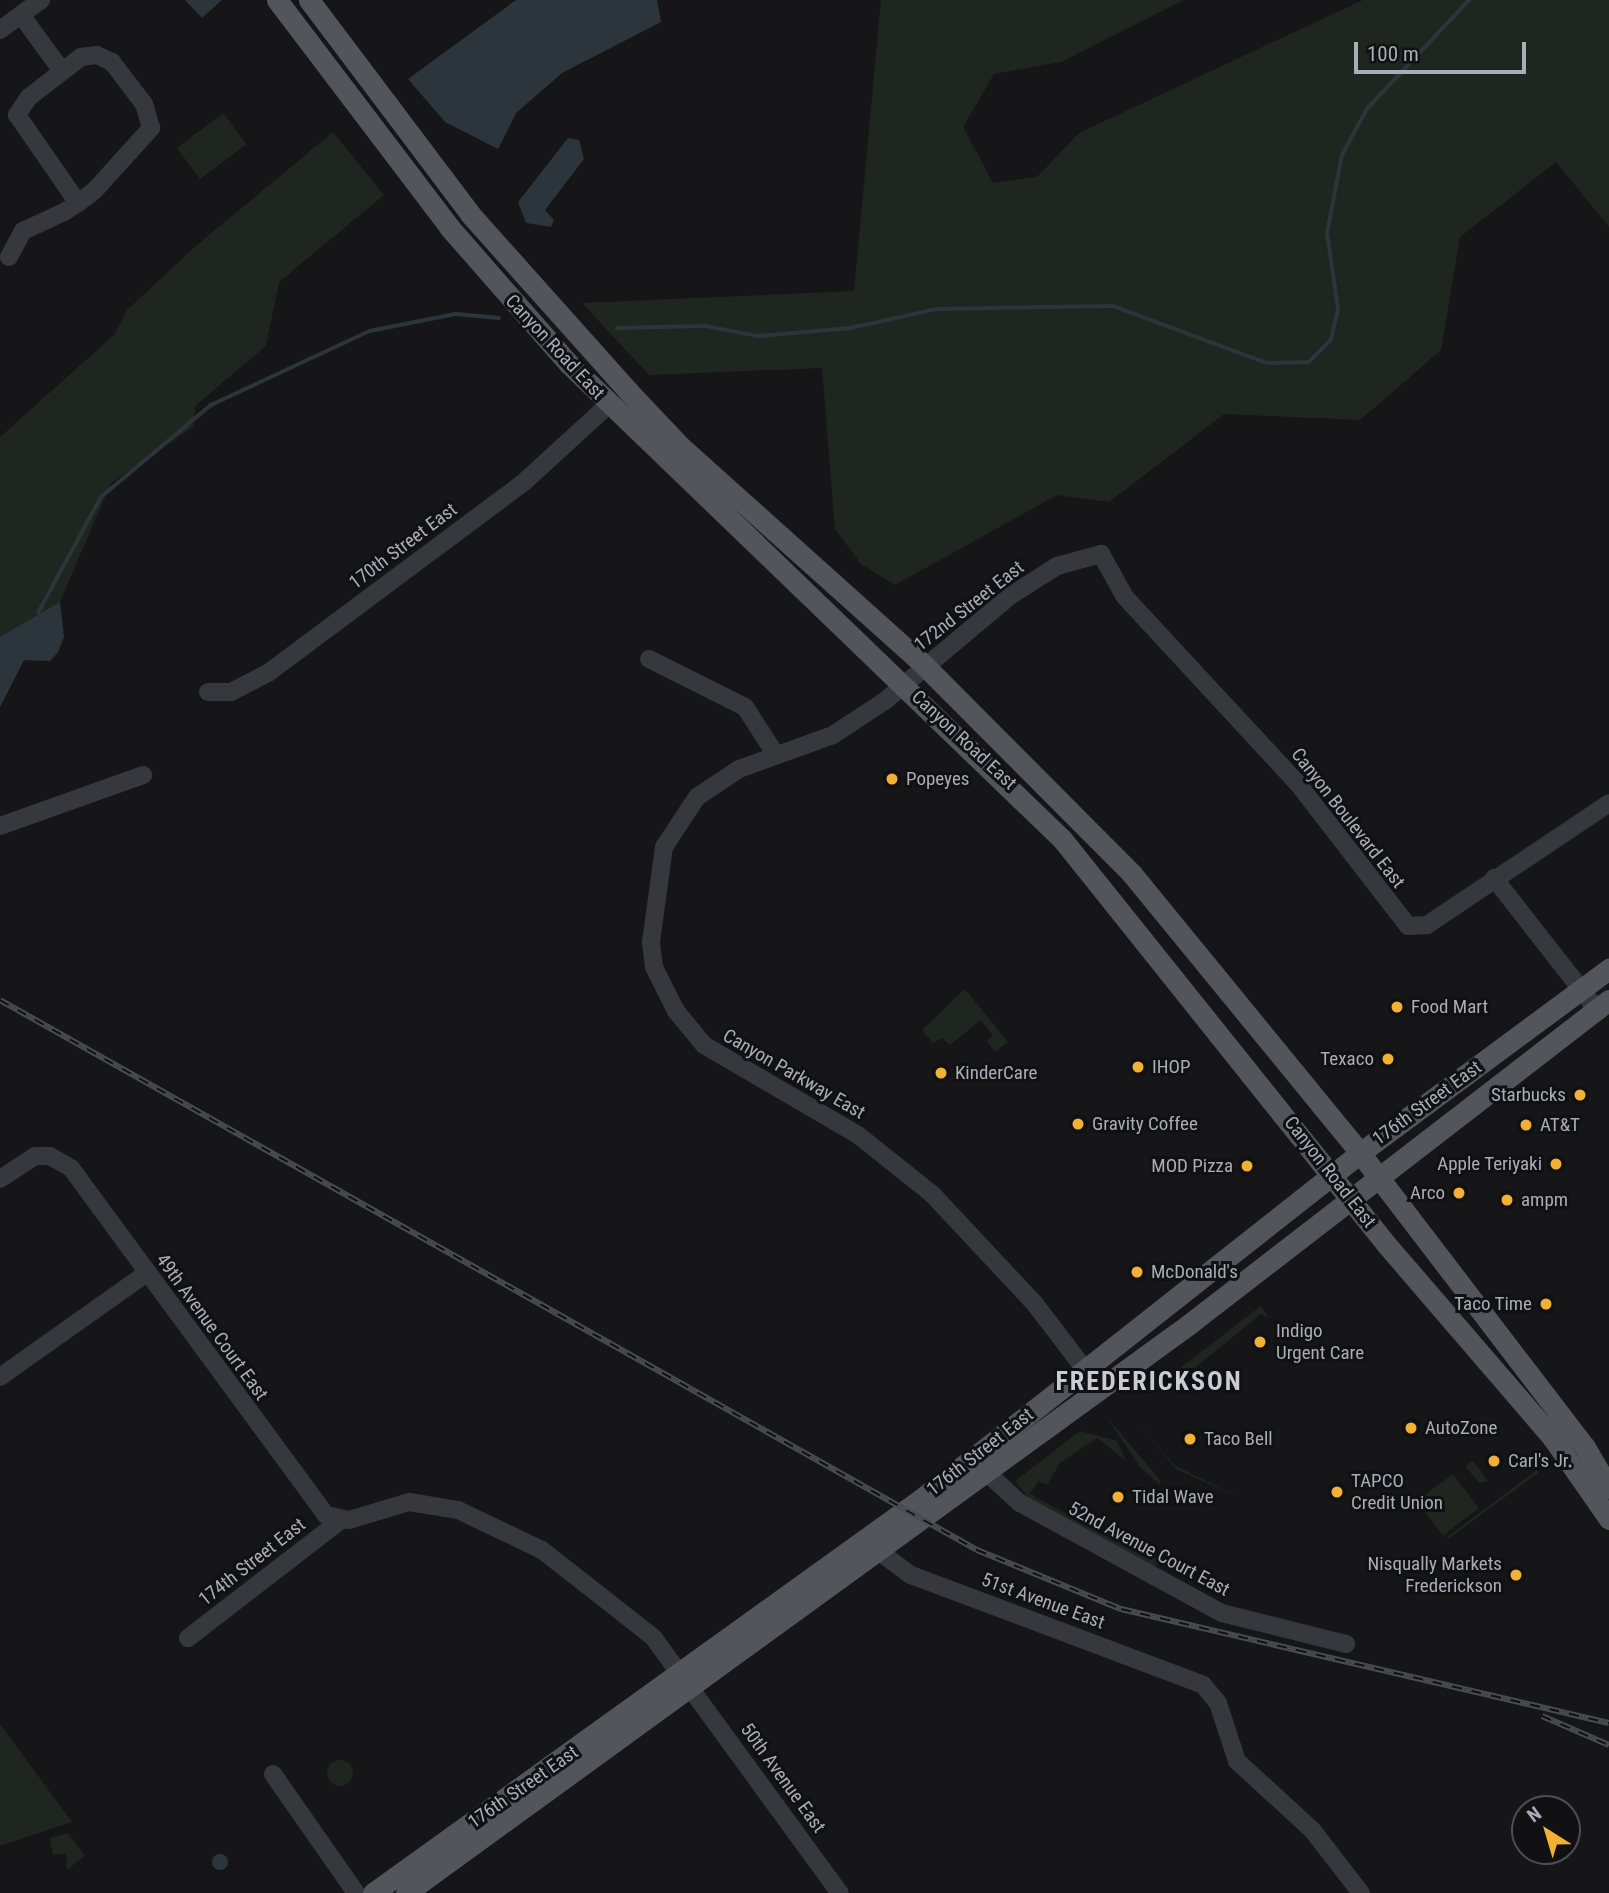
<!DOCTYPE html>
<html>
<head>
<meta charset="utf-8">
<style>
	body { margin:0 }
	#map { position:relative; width:1609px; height:1893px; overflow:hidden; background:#161618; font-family:"Roboto Condensed",sans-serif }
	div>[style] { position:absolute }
	.green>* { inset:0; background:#1e261f; transform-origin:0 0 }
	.round { border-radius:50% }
	.water>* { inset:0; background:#2c353c }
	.stream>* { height:3.5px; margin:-1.75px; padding:0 1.75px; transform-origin:1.75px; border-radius:1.75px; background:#2c353c }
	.minor>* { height:18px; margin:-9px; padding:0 9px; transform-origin:9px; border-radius:9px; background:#37383d }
	.major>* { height:21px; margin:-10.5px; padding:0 10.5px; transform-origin:10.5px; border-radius:10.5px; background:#53555c }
	.rail>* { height:6px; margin-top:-3px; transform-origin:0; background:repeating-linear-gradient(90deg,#111113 0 10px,#4a4c52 0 20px); box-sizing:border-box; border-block:2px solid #4a4c52 }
	.dots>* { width:19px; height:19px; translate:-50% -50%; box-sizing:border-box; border:4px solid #111113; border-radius:50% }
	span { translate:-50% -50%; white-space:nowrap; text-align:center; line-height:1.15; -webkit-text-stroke:6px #111113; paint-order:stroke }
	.street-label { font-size:19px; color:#a8adb8 }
	.poi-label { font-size:19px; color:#a8adb8 }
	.left { translate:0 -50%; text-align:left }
	.right { translate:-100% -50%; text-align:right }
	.district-label { font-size:26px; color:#c9ccd4; font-weight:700; letter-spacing:2px }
	.north { position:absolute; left:1511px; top:1795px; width:70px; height:70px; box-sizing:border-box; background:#111113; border:2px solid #4d4f55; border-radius:50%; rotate:323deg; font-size:19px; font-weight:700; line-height:28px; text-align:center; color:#a8adb8 }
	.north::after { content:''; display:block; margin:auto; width:24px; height:32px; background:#f2b134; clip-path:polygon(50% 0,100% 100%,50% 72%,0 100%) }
	.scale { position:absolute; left:1354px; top:42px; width:172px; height:32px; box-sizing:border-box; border:4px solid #a8adb8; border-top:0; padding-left:9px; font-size:21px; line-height:24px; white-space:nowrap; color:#a8adb8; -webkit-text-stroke:5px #111113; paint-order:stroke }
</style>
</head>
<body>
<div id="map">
	<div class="green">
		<div style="clip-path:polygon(881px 0,1184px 0,1061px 62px,994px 74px,963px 127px,993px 183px,1037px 177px,1079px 133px,1363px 0,1609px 0,1609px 227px,1556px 162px,1460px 237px,1441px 350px,1360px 420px,1224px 414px,1109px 502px,1057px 495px,895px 585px,861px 564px,835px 529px,822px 368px,649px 375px,582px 303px,854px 291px)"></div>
		<div style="left:223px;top:113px;width:39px;height:58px;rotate:53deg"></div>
		<div style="clip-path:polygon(333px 132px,384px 195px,279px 282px,266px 346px,196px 405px,193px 427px,111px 483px,60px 602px,64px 637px,58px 652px,50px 661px,24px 660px,0 707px,0 437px,114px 335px,127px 310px,197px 245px)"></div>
		<div style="clip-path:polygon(965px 989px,1008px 1042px,995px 1052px,987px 1041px,993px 1036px,981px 1020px,950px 1045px,942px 1038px,933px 1043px,922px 1030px)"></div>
		<div style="clip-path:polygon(1261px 1306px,1269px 1318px,1261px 1314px,1185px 1376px,1180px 1368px)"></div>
		<div style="clip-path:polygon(1122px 1404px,1174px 1465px,1242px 1499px,1176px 1469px)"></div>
		<div style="clip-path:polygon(1106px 1416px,1160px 1480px,1160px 1485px,1140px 1467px)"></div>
		<div style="clip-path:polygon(1080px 1431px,1117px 1441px,1126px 1461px,1159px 1487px,1097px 1438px,1060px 1463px,1047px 1485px,1038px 1481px,1030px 1494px,1151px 1560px,1161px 1556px,1155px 1568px,1030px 1500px,1015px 1481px)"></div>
		<div style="clip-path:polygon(1473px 1461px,1484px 1475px,1488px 1481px,1479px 1483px,1465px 1466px)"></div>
		<div style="clip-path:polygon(1537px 1470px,1538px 1473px,1448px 1539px,1447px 1537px)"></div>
		<div style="left:1453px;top:1474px;width:43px;height:45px;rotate:53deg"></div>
		<div style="clip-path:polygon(0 1724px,72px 1822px,0 1846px)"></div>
		<div class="round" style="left:327px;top:1760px;width:26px;height:26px"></div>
		<div style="clip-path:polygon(68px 1833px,85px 1856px,67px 1870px,66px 1853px,53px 1855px,50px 1838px)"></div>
	</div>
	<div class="water">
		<div style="clip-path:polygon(185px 0,222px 0,202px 18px)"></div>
		<div style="clip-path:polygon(516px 0,657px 0,661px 22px,562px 73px,516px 113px,498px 149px,445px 122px,408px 79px)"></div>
		<div style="clip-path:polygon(568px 138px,579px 140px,584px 159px,545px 210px,554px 220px,551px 227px,526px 223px,518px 202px)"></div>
		<div style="clip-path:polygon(60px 602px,64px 637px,58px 652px,50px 661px,24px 660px,0 707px,0 637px)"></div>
		<div class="round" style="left:212px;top:1854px;width:16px;height:16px"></div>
	</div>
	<div class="stream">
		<div style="left:617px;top:328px;width:88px;rotate:-1.3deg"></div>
		<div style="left:705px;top:326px;width:54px;rotate:10.7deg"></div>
		<div style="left:758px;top:336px;width:93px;rotate:-4.9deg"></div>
		<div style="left:851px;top:328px;width:88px;rotate:-12.5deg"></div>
		<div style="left:937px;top:309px;width:176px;rotate:-1deg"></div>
		<div style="left:1113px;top:306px;width:164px;rotate:20.3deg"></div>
		<div style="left:1267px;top:363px;width:42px;rotate:-1.4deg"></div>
		<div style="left:1309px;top:362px;width:31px;rotate:-45deg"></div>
		<div style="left:1331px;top:340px;width:32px;rotate:-77deg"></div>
		<div style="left:1338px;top:309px;width:77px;rotate:-98.2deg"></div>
		<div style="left:1327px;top:233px;width:79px;rotate:-79.1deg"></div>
		<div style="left:1342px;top:155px;width:52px;rotate:-61.5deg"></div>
		<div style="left:1367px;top:109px;width:149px;rotate:-46.9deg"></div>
		<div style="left:38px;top:613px;width:132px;rotate:-61.5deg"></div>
		<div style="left:101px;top:497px;width:143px;rotate:-39.9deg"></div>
		<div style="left:211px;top:405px;width:175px;rotate:-25deg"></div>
		<div style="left:370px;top:331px;width:88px;rotate:-11.2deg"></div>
		<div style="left:456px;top:314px;width:43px;rotate:5.3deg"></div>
	</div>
	<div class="minor">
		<div style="left:21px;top:15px;width:69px;rotate:53.8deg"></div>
		<div style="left:0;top:30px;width:51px;rotate:-36.2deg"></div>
		<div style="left:9px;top:257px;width:30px;rotate:-62deg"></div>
		<div style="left:23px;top:231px;width:45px;rotate:-24.9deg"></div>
		<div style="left:64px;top:212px;width:17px;rotate:-33deg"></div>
		<div style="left:78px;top:203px;width:21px;rotate:-37deg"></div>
		<div style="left:95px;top:190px;width:84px;rotate:-47.9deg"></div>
		<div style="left:151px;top:128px;width:25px;rotate:-106deg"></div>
		<div style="left:144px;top:104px;width:53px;rotate:-127.3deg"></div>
		<div style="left:112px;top:62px;width:17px;rotate:-155deg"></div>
		<div style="left:97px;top:55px;width:16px;rotate:173deg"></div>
		<div style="left:81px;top:57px;width:66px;rotate:142.4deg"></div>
		<div style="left:29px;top:97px;width:22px;rotate:124deg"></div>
		<div style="left:17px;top:115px;width:107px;rotate:55.3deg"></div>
		<div style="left:649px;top:659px;width:107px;rotate:26.6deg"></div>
		<div style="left:745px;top:707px;width:57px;rotate:57.1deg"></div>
		<div style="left:208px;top:692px;width:23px"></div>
		<div style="left:231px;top:692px;width:42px;rotate:-27.2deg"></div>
		<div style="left:268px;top:673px;width:318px;rotate:-36.7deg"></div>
		<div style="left:523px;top:483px;width:115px;rotate:-42.5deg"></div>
		<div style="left:0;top:826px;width:152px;rotate:-19.6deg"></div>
		<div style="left:1494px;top:878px;width:167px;rotate:52deg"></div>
		<div style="left:0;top:1179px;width:42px;rotate:-33.3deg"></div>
		<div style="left:35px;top:1156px;width:15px"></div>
		<div style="left:50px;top:1156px;width:24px;rotate:30deg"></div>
		<div style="left:71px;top:1168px;width:431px;rotate:53.7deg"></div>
		<div style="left:326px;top:1515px;width:24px;rotate:12deg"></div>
		<div style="left:349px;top:1520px;width:63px;rotate:-16.7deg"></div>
		<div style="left:409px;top:1502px;width:50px;rotate:9.3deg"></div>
		<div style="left:458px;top:1510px;width:93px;rotate:25.5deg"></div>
		<div style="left:542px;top:1550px;width:141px;rotate:38.1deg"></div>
		<div style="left:653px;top:1637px;width:317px;rotate:53.9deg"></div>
		<div style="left:0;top:1377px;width:180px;rotate:-35.3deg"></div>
		<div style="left:1099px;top:1388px;width:106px;rotate:-127.3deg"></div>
		<div style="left:1035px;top:1304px;width:151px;rotate:-133.1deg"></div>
		<div style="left:932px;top:1194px;width:95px;rotate:-141.4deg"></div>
		<div style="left:858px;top:1135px;width:178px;rotate:-149.7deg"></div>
		<div style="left:704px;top:1045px;width:44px;rotate:-129.5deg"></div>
		<div style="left:676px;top:1011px;width:49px;rotate:-116.6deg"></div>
		<div style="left:654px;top:967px;width:25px;rotate:-97deg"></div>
		<div style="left:651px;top:942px;width:96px;rotate:-82.2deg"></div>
		<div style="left:664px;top:847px;width:60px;rotate:-56.6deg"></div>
		<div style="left:697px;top:797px;width:50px;rotate:-33.7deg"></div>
		<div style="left:739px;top:769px;width:100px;rotate:-19.9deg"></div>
		<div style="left:833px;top:735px;width:64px;rotate:-33.4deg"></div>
		<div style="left:886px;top:700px;width:162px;rotate:-40deg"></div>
		<div style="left:1010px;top:596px;width:56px;rotate:-32.6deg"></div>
		<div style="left:1057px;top:566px;width:46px;rotate:-15.3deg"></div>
		<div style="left:1101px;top:554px;width:49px;rotate:60.8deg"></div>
		<div style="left:1125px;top:597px;width:256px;rotate:47.2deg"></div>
		<div style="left:1299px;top:785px;width:178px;rotate:52.3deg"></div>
		<div style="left:1408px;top:926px;width:19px;rotate:-3deg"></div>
		<div style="left:1427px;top:925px;width:219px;rotate:-33.8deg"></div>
		<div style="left:987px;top:1473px;width:45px;rotate:42.3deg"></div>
		<div style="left:1020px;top:1503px;width:230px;rotate:28.6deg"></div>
		<div style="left:1222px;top:1613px;width:128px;rotate:14deg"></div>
		<div style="left:880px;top:1552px;width:39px;rotate:37deg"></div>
		<div style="left:911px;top:1575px;width:312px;rotate:20.6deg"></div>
		<div style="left:1203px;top:1685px;width:23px;rotate:50deg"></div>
		<div style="left:1218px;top:1703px;width:61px;rotate:71.9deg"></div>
		<div style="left:1237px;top:1761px;width:103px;rotate:42.6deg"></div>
		<div style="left:1313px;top:1831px;width:78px;rotate:52.3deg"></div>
		<div style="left:188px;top:1638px;width:193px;rotate:-37.6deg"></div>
		<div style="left:273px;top:1774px;width:145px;rotate:55.1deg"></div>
	</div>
	<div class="major">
		<div style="left:277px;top:0;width:285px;rotate:52.8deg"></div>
		<div style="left:449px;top:227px;width:181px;rotate:48.8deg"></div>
		<div style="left:568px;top:363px;width:686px;rotate:43.94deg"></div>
		<div style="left:1062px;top:839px;width:519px;rotate:51.34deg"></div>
		<div style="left:1386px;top:1244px;width:255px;rotate:49.3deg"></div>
		<div style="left:1552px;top:1437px;width:100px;rotate:55.2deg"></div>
		<div style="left:309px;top:0;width:268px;rotate:53deg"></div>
		<div style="left:470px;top:214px;width:237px;rotate:48.2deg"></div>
		<div style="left:628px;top:391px;width:74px;rotate:46.6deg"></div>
		<div style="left:679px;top:445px;width:331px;rotate:41.9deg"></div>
		<div style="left:925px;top:666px;width:293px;rotate:45.1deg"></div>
		<div style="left:1132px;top:874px;width:360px;rotate:50.7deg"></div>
		<div style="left:1360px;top:1153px;width:370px;rotate:52.6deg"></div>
		<div style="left:1585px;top:1447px;width:48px;rotate:59.7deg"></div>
		<div style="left:373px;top:1893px;width:675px;rotate:-35.72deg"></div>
		<div style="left:921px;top:1499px;width:559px;rotate:-38.24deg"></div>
		<div style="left:1360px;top:1153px;width:310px;rotate:-36.5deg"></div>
		<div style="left:406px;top:1893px;width:967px;rotate:-35.99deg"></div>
		<div style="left:1188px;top:1325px;width:532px;rotate:-37.67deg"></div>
	</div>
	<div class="rail">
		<div style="left:0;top:1000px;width:1121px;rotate:29.38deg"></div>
		<div style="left:977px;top:1550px;width:156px;rotate:22.3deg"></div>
		<div style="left:1121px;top:1609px;width:501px;rotate:13.15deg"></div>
		<div style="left:1542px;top:1716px;width:73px;rotate:23.4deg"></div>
	</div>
	<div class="dots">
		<div style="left:892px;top:779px;background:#f2b134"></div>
		<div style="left:1397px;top:1007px;background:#f2b134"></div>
		<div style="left:1388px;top:1059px;background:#f2b134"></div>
		<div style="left:1138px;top:1067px;background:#f2b134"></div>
		<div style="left:941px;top:1073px;background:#f2b134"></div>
		<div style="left:1580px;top:1095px;background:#f2b134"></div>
		<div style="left:1078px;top:1124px;background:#f2b134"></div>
		<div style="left:1526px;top:1125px;background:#f2b134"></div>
		<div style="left:1556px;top:1164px;background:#f2b134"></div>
		<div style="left:1247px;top:1166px;background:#f2b134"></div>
		<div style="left:1459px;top:1193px;background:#f2b134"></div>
		<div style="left:1507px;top:1200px;background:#f2b134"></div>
		<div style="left:1137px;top:1272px;background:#f2b134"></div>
		<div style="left:1546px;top:1304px;background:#f2b134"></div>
		<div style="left:1260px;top:1342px;background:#f2b134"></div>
		<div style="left:1411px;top:1428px;background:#f2b134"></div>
		<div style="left:1190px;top:1439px;background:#f2b134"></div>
		<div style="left:1494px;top:1461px;background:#f2b134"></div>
		<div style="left:1337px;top:1492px;background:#f2b134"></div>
		<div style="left:1118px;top:1497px;background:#f2b134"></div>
		<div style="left:1516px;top:1575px;background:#f2b134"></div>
	</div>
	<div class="street-label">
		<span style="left:555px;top:347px;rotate:47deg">Canyon Road East</span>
		<span style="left:403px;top:546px;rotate:-37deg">170th Street East</span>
		<span style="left:969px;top:606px;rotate:-38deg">172nd Street East</span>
		<span style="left:964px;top:740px;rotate:43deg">Canyon Road East</span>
		<span style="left:1348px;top:818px;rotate:52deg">Canyon Boulevard East</span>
		<span style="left:794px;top:1074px;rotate:30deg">Canyon Parkway East</span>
		<span style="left:1427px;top:1103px;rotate:-36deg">176th Street East</span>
		<span style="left:1330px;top:1172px;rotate:52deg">Canyon Road East</span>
		<span style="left:212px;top:1327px;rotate:54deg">49th Avenue Court East</span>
		<span style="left:980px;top:1452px;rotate:-38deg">176th Street East</span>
		<span style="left:1149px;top:1549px;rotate:28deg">52nd Avenue Court East</span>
		<span style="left:252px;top:1562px;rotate:-38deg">174th Street East</span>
		<span style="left:1043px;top:1601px;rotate:20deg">51st Avenue East</span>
		<span style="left:783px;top:1778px;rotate:54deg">50th Avenue East</span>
		<span style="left:523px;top:1787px;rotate:-35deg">176th Street East</span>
	</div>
	<div class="poi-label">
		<span class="left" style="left:906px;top:779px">Popeyes</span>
		<span class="left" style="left:1411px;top:1007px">Food Mart</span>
		<span class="right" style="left:1374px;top:1059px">Texaco</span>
		<span class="left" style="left:1152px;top:1067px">IHOP</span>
		<span class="left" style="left:955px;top:1073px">KinderCare</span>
		<span class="right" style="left:1566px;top:1095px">Starbucks</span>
		<span class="left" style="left:1092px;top:1124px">Gravity Coffee</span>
		<span class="left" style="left:1540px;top:1125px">AT&amp;T</span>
		<span class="right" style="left:1542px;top:1164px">Apple Teriyaki</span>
		<span class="right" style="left:1233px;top:1166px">MOD Pizza</span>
		<span class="right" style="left:1445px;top:1193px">Arco</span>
		<span class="left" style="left:1521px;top:1200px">ampm</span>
		<span class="left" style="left:1151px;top:1272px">McDonald's</span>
		<span class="right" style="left:1532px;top:1304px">Taco Time</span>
		<span class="left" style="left:1276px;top:1342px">Indigo<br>Urgent Care</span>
		<span class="left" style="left:1425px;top:1428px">AutoZone</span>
		<span class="left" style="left:1204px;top:1439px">Taco Bell</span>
		<span class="left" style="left:1508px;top:1461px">Carl's Jr.</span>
		<span class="left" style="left:1351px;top:1492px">TAPCO<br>Credit Union</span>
		<span class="left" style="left:1132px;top:1497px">Tidal Wave</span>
		<span class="right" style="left:1502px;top:1575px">Nisqually Markets<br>Frederickson</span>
	</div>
	<div class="district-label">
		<span style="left:1149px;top:1382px">FREDERICKSON</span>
	</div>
	<div class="north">N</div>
	<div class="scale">100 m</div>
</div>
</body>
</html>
